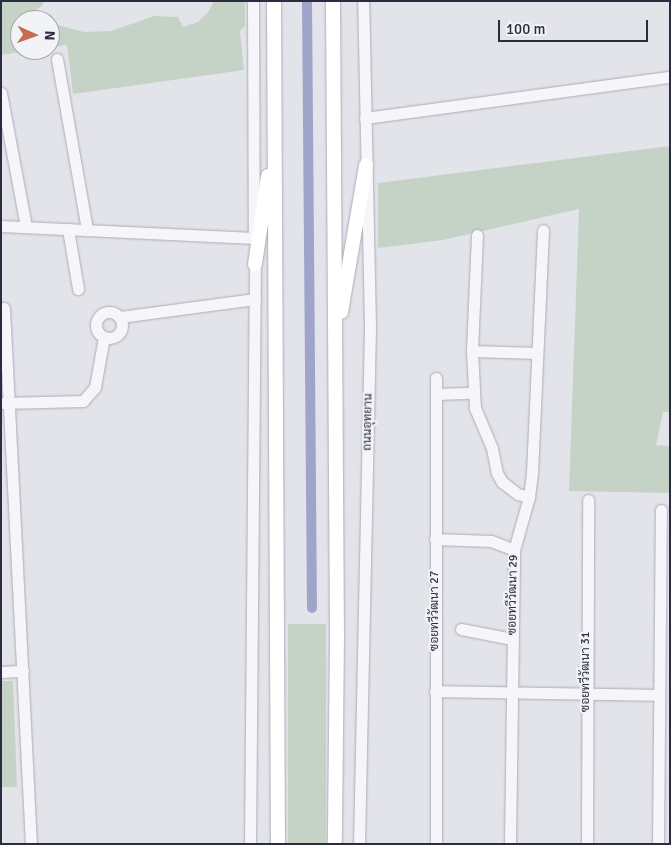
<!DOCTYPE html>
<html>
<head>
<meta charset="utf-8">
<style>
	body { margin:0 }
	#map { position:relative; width:671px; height:845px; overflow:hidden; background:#e3e3ea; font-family:Signika,Sarabun,sans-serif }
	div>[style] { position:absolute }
	.green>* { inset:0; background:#c5d3c7; transform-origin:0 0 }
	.canal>* { height:10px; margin:-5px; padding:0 5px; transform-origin:5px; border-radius:5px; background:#a0a4c8 }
	.roads { filter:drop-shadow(0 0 1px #acacb7) drop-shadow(0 0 1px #acacb7) }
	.minor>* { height:11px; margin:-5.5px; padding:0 5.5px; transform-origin:5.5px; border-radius:5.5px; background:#f6f5f9 }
	.minor>.ring { margin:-5.5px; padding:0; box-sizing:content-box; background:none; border:11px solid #f6f5f9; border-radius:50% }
	.major>* { height:14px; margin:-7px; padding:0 7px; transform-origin:7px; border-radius:7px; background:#fff }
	span { translate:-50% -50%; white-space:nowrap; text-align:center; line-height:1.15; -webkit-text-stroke:4px #f2f3f7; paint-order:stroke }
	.street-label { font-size:12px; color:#2c2c41 }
	.frame { position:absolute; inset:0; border:2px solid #2c2c41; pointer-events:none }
	.north { position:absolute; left:10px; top:10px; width:50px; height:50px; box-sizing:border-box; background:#f2f3f7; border:1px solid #a3a3ae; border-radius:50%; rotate:92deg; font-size:14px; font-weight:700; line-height:20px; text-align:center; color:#2c2c41 }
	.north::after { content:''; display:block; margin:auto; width:18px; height:22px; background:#c66d51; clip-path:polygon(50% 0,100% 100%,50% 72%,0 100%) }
	.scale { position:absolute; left:498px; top:20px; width:150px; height:22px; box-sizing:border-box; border:2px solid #2c2c41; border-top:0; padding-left:6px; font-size:15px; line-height:18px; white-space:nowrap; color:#2c2c41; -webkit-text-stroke:4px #f2f3f7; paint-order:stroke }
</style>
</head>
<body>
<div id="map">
	<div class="green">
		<div style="clip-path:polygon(1px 1px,44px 1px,42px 6px,25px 16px,16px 17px,15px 29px,20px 30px,20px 50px,33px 50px,1px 55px)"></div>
		<div style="clip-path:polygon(214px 1px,245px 1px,245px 26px,240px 31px,244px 70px,73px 94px,67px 45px,50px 47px,50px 27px,58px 25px,84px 32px,111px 31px,154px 16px,178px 17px,183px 27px,198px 22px,208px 12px)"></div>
		<div style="clip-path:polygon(670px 146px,670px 412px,663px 412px,656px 445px,670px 446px,670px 493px,569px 491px,579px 209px,443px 240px,378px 248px,378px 183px)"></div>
		<div style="left:288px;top:624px;width:38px;height:220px"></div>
		<div style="clip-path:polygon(1px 681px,13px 681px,17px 787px,1px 787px)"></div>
	</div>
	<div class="canal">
		<div style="left:307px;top:1px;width:607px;rotate:89.53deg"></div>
	</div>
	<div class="roads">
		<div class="minor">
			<div style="left:253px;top:1px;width:236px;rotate:89.8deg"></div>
			<div style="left:57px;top:59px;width:174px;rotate:80deg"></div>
			<div style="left:1px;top:93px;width:135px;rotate:79.4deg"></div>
			<div style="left:365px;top:118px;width:308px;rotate:-7.7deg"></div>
			<div style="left:1px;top:226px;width:253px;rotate:2.7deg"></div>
			<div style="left:68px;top:229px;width:61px;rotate:80.5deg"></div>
			<div style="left:477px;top:235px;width:116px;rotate:92.5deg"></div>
			<div style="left:472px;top:351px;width:57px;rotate:87deg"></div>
			<div style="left:475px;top:408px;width:43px;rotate:67deg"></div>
			<div style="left:492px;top:448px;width:25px;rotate:79deg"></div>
			<div style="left:497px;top:473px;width:10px;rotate:61deg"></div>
			<div style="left:502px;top:482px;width:20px;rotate:37deg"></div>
			<div style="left:518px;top:494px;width:11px;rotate:15deg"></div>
			<div style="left:4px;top:308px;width:537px;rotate:87.12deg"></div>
			<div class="ring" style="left:96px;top:312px;width:15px;height:15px"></div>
			<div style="left:120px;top:317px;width:136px;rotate:-7.6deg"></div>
			<div style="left:472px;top:351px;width:65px;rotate:1.8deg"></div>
			<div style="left:436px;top:378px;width:466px;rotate:90deg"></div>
			<div style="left:436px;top:394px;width:37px;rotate:-2deg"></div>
			<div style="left:3px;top:403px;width:80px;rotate:-1.4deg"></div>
			<div style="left:83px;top:401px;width:18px;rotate:-49deg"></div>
			<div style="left:95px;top:387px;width:51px;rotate:-79.8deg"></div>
			<div style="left:435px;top:539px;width:56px;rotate:2deg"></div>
			<div style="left:491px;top:541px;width:25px;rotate:21deg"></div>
			<div style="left:461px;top:629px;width:52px;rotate:11.1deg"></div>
			<div style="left:1px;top:672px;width:22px;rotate:-3deg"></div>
			<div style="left:435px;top:691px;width:224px;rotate:1deg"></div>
			<div style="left:250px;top:844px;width:588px;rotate:-89.51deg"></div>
			<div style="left:359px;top:844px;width:518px;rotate:-88.78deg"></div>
			<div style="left:370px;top:326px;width:325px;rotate:-91.2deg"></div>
			<div style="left:510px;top:844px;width:294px;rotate:-89.2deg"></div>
			<div style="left:514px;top:550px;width:55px;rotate:-74.2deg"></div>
			<div style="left:529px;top:497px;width:24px;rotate:-83deg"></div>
			<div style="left:532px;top:473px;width:243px;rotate:-87.4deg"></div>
			<div style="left:587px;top:844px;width:344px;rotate:-89.8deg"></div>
			<div style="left:658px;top:844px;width:334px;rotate:-89.5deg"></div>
		</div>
		<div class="major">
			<div style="left:274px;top:1px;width:843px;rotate:89.73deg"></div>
			<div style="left:333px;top:1px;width:636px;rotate:89.64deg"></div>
			<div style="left:337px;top:637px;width:207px;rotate:90.6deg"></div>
			<div style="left:255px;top:264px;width:89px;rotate:-81.6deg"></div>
			<div style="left:341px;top:312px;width:149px;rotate:-80.3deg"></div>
		</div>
	</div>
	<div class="street-label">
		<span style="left:368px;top:422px;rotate:-89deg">ถนนอุทยาน</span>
		<span style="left:513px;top:595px;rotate:-89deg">ซอยทวีวัฒนา 29</span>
		<span style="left:435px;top:611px;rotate:-90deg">ซอยทวีวัฒนา 27</span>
		<span style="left:586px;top:672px;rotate:-90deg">ซอยทวีวัฒนา 31</span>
	</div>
	<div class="frame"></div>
	<div class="north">N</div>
	<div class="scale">100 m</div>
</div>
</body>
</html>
